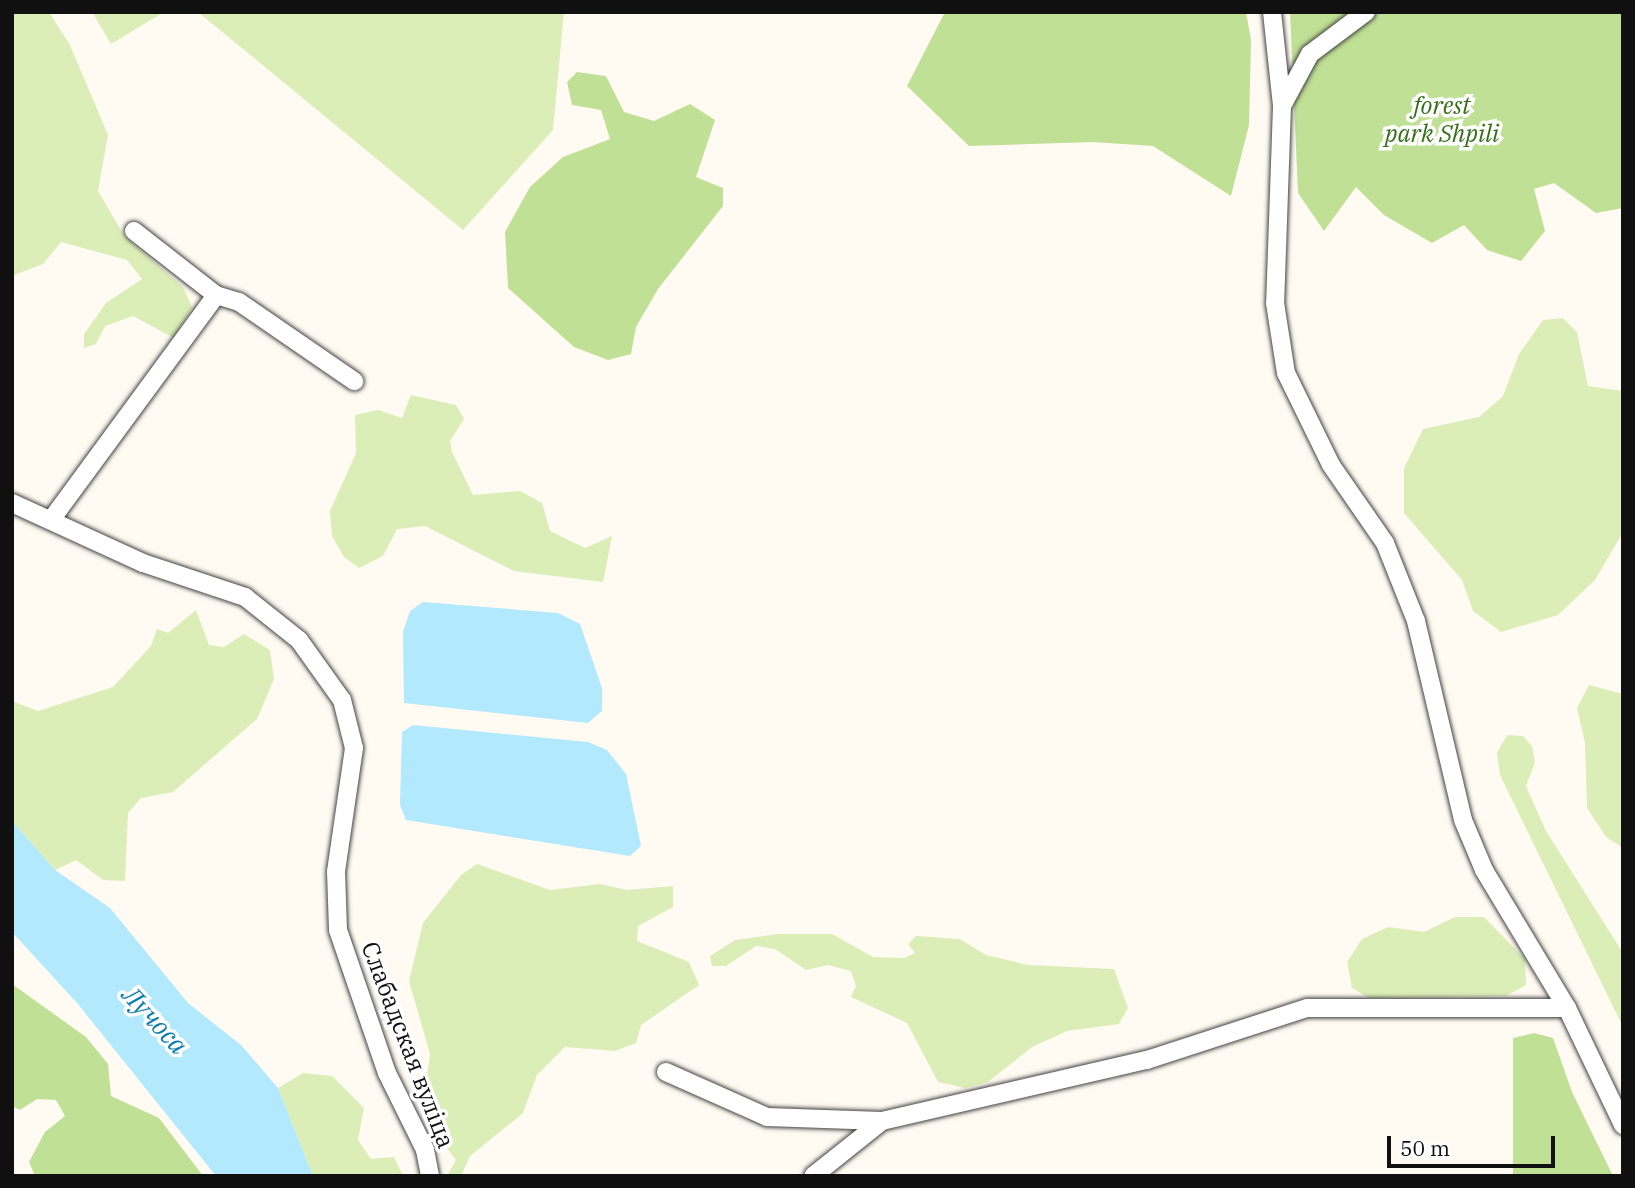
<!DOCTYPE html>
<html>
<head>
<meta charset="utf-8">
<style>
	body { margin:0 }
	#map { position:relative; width:1635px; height:1188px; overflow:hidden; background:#fffbf2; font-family:"IBM Plex Serif",serif }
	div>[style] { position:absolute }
	.green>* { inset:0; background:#dbeeb7 }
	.forest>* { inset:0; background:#c0e095 }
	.water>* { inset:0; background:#b2e9fc }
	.roads { filter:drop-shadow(0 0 2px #434343) drop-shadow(0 0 2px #434343) }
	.street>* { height:18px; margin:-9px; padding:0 9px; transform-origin:9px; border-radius:9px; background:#fff }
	span { translate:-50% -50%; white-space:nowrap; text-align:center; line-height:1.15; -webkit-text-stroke:7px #fff; paint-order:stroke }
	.park-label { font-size:24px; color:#356f19; font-style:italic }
	.street-label { font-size:24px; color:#101010 }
	.water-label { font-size:26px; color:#0c7caf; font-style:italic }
	.frame { position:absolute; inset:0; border:14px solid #101010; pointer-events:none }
	.scale { position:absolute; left:1387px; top:1136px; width:168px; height:32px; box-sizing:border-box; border:4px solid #101010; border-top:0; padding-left:9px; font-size:21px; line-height:24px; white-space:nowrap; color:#101010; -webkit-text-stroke:5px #fff; paint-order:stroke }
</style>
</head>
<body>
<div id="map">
	<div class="green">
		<div style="clip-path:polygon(12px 12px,49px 12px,70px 45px,108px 135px,98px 191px,125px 237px,183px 287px,192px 307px,174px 338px,133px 316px,105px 326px,96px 344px,84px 348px,84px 334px,106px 303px,142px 279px,127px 260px,61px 242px,43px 264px,12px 276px)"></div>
		<div style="clip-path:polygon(92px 12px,164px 12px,111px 44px)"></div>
		<div style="clip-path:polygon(198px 12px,564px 12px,553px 130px,463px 230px)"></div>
		<div style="clip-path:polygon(1563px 318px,1577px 332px,1588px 386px,1623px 391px,1623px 532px,1595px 580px,1558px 615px,1501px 632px,1473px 611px,1462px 580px,1404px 513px,1404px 468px,1423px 429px,1479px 417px,1503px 396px,1519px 354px,1543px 320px)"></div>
		<div style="clip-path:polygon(411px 395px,456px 405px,464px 419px,450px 441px,452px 452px,473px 495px,520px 491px,542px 503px,550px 531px,585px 548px,612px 536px,603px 582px,514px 571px,425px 526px,397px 529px,383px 556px,359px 568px,344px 557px,332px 536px,330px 511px,356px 453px,355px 415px,378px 410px,402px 418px)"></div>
		<div style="clip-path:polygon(196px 610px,209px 645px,224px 647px,244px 634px,270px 650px,274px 679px,257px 719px,173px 792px,141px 798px,128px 813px,125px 881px,103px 880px,76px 860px,55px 870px,12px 821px,12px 701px,38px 711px,113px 687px,151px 646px,157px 629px,168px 633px)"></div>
		<div style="clip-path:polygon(1589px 685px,1623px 694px,1623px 848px,1606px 837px,1587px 808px,1585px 743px,1577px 708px)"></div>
		<div style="clip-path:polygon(1507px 735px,1523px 736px,1532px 746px,1535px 763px,1526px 786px,1546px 831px,1623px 953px,1623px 1027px,1500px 775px,1497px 753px)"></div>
		<div style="clip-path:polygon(477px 864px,550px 890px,600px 884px,627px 890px,673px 886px,673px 907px,638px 926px,637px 941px,689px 962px,699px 985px,641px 1025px,636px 1043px,615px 1051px,565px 1047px,537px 1075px,523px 1113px,470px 1156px,461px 1176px,447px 1176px,456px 1160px,440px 1139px,425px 1094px,430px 1054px,409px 981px,423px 923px,461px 875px)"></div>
		<div style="clip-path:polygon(1455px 917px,1484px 917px,1525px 959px,1526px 985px,1506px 996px,1369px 998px,1352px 988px,1347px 962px,1362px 939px,1388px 927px,1424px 932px)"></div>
		<div style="clip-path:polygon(778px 934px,832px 934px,873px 957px,904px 958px,915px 953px,908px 944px,916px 936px,960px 939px,986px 955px,1028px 965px,1114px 969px,1128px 1008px,1119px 1024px,1067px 1031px,1032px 1047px,988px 1082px,965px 1088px,938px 1082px,907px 1023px,851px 997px,856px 986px,851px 971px,828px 965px,806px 970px,775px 949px,756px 946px,726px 966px,712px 966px,710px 956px,735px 940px)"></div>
		<div style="clip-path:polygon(303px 1073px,332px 1076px,364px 1108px,358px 1140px,371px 1159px,394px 1157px,403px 1176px,313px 1176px,278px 1088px)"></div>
	</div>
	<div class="forest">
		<div style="clip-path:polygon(945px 12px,1246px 12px,1251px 40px,1249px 125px,1231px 196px,1153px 146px,1092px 142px,969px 146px,907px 86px)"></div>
		<div style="clip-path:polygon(1290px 12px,1623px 12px,1623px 208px,1596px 213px,1554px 183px,1534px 189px,1545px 231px,1521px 261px,1487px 250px,1464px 225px,1432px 243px,1384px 215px,1356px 187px,1324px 231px,1298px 193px)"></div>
		<div style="clip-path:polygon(577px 72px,606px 76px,624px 112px,654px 121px,690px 104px,715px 120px,696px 177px,723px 188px,723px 206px,658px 289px,636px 327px,631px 354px,608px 360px,574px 347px,508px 288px,505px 232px,530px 187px,563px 157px,610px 139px,601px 110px,572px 105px,567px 82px)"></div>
		<div style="clip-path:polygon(12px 984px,86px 1037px,108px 1064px,111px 1096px,159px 1118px,203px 1176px,35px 1176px,29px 1162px,45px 1132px,65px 1116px,56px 1100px,37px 1099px,20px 1110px,12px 1106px)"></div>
		<div style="clip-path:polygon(1534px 1033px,1553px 1038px,1572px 1092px,1613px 1176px,1513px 1176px,1513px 1038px)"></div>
	</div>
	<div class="water">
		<div style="clip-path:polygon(423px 602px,558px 613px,580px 624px,602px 688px,602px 711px,588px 723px,404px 703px,403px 632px,410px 611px)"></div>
		<div style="clip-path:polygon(413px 725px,588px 742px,607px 750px,626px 774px,641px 846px,630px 856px,406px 820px,400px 805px,402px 732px)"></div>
		<div style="clip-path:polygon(12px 821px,55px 870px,110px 908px,188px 1003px,241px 1045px,278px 1088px,313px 1176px,216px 1176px,77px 1003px,12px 932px)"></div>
	</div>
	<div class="roads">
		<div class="street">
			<div style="left:1272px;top:12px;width:95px;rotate:83.9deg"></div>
			<div style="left:1282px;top:106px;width:197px;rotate:92deg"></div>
			<div style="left:1275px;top:303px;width:71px;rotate:81.1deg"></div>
			<div style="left:1286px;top:373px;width:102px;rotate:63.9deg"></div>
			<div style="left:1331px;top:465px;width:95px;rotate:55.3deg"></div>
			<div style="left:1385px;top:543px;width:84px;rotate:68.3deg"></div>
			<div style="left:1416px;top:621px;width:204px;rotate:76.7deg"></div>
			<div style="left:1463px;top:820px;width:54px;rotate:67.2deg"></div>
			<div style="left:1484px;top:870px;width:161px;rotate:59deg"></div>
			<div style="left:1567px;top:1008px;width:130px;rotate:64.4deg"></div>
			<div style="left:1282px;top:106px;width:59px;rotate:-61.7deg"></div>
			<div style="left:1310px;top:54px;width:70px;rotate:-36.9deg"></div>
			<div style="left:134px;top:231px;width:104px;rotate:38deg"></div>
			<div style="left:216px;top:295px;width:24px;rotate:17deg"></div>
			<div style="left:239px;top:302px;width:140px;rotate:34.5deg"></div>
			<div style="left:12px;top:503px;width:144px;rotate:24.6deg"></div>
			<div style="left:143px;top:563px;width:108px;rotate:18.4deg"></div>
			<div style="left:245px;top:597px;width:69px;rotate:38.5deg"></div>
			<div style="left:299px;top:640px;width:74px;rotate:54.4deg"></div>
			<div style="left:342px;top:700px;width:49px;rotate:76deg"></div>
			<div style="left:354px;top:748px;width:125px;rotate:98.3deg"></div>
			<div style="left:336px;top:872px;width:58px;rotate:88deg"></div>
			<div style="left:338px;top:930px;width:151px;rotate:71.1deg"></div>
			<div style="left:387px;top:1073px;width:86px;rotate:63.7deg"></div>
			<div style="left:425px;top:1150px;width:26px;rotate:79deg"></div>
			<div style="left:51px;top:520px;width:279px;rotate:-53.7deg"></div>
			<div style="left:666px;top:1072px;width:111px;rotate:24deg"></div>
			<div style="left:767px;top:1117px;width:115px;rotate:2deg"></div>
			<div style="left:882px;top:1121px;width:88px;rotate:141.4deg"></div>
			<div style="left:882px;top:1121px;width:272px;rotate:-13deg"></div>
			<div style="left:1147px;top:1060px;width:168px;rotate:-18deg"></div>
			<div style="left:1307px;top:1008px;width:260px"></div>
		</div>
	</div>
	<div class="park-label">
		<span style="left:1442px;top:120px">forest<br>park Shpili</span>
	</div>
	<div class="street-label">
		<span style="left:408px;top:1045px;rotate:69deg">Слабадская вуліца</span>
	</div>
	<div class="water-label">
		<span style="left:155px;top:1020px;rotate:47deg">Лучоса</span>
	</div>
	<div class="frame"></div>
	<div class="scale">50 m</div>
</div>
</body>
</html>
